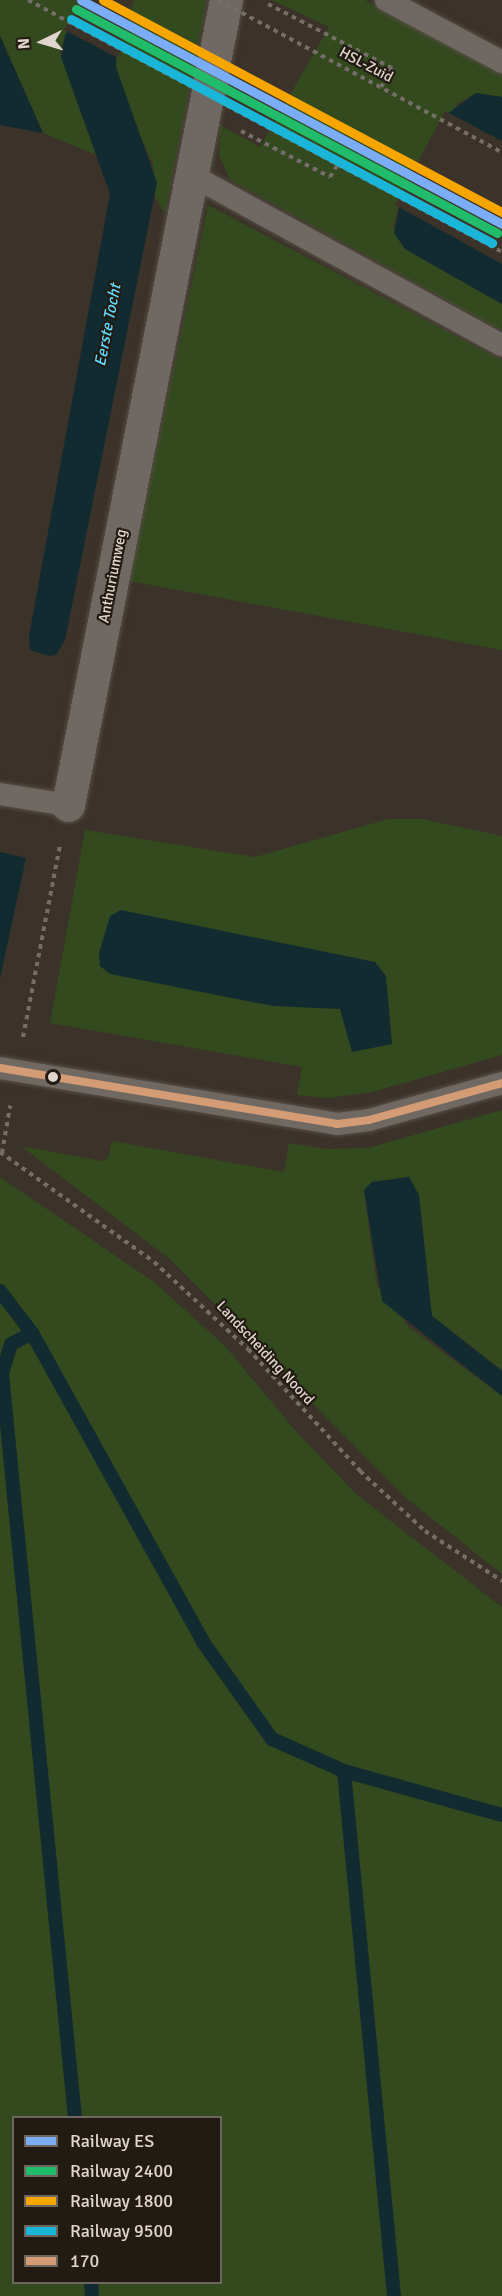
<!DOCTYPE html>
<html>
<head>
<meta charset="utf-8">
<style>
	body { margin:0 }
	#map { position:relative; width:502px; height:2296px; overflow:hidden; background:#3b3229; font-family:Signika,sans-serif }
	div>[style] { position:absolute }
	.green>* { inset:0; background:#33491e }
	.water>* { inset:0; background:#122b30 }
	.pier>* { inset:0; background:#3b3229 }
	.stream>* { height:14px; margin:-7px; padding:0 7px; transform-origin:7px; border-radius:7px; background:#122b30 }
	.path>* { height:4px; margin-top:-2px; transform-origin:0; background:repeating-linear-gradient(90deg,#756e68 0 4.5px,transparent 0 9px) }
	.roads { filter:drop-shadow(0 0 2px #574f47) drop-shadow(0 0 2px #574f47) }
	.service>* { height:22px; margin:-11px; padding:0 11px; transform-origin:11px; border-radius:11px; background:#706963 }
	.minor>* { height:33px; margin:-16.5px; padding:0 16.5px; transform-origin:16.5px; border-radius:16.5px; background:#706963 }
	.path-bridge>* { height:4px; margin-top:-2px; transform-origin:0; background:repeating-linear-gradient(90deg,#756e68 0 4.5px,transparent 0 9px) }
	.bus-1>* { height:8px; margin:-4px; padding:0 4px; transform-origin:4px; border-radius:4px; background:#d39c74 }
	.rail-1>* { height:9px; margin:-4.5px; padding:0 4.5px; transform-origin:4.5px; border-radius:4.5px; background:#7aadf5 }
	.rail-2>* { height:9px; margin:-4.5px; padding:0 4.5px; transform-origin:4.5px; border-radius:4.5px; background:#20bc6c }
	.rail-3>* { height:9px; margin:-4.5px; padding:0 4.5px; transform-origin:4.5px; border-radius:4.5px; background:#f7a600 }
	.rail-4>* { height:9px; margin:-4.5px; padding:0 4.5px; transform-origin:4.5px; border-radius:4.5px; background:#1ab6d8 }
	.dots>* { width:16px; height:16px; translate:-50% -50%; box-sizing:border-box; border:3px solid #221b14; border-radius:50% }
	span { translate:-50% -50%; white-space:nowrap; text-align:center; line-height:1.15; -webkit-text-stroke:4.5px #221b14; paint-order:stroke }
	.street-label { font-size:15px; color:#e1d6cd }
	.water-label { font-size:16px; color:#60dcfe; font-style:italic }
	.legend { position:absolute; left:12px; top:2116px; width:210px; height:168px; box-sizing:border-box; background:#221b14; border:2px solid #6e665e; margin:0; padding:8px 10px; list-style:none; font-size:18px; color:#e1d6cd }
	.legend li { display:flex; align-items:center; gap:12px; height:30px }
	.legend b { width:30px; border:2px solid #6e665e }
	.north { position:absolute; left:12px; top:12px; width:60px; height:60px; -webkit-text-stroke:4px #221b14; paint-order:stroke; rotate:265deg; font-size:16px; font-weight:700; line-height:24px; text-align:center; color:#e1d6cd }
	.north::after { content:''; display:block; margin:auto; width:21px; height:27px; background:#e1d6cd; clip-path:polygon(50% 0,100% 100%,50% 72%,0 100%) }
</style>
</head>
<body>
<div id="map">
	<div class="green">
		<div style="clip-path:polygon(0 0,86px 0,60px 49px,61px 57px,101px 157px,43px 133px,0 36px)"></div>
		<div style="clip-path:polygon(131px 0,207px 0,165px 214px,155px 197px,153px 164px,129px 112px,114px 60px)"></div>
		<div style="clip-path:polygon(272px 0,365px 0,502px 73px,502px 97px,476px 93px,457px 104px,403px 191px,393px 226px,405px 249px,502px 304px,502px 331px,230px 180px,219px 155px,220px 125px,260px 147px,329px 27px)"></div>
		<div style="clip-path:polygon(208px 205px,502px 360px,502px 650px,129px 581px)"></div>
		<div style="clip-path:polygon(388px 819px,422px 819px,502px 836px,502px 1055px,372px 1092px,329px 1098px,297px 1095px,302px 1067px,50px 1023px,85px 830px,255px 857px)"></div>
		<div style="clip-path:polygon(502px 1110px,502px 1370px,432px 1316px,409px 1177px,372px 1182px,364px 1190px,377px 1286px,409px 1327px,502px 1396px,502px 1574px,406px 1498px,172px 1261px,21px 1146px,102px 1161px,108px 1158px,112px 1141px,284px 1172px,289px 1143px,326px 1149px,368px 1148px)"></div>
		<div style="clip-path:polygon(evenodd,0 1177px,154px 1282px,225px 1346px,295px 1430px,356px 1494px,502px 1607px,502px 2296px,0 2296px,0 1177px,14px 2118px,220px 2118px,220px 2282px,14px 2282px,14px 2118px)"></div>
	</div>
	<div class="water">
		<div style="clip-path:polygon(86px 0,117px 39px,116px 67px,157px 183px,65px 640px,56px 655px,49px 656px,30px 650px,29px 636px,110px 194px,61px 57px,65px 35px)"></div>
		<div style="clip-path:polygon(0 36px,43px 133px,0 125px)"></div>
		<div style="clip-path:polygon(476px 93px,502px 97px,502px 304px,405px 249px,394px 233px,403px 191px,447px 114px)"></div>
		<div style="clip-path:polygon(0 852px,26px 858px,0 978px)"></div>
		<div style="clip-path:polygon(121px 910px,375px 962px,386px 976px,392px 1044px,352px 1052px,340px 1009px,273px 1006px,110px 974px,100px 966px,99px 953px,110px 916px)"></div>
		<div style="clip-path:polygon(409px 1177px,419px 1195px,432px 1316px,502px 1371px,502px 1396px,382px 1301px,364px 1190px,372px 1182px)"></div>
	</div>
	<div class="pier">
		<div style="clip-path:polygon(82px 0,134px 0,118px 58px,64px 30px)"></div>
		<div style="clip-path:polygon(445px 111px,502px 141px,502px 264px,395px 205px)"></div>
	</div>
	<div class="stream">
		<div style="left:0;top:1291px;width:53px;rotate:52.7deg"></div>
		<div style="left:32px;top:1333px;width:353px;rotate:61deg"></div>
		<div style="left:203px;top:1642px;width:119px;rotate:54.6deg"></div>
		<div style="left:272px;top:1739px;width:79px;rotate:24deg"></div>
		<div style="left:344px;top:1771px;width:164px;rotate:15.6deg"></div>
		<div style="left:32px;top:1333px;width:24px;rotate:152deg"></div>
		<div style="left:11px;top:1344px;width:31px;rotate:107deg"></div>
		<div style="left:2px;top:1374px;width:748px;rotate:84.4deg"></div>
		<div style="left:344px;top:1771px;width:527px;rotate:84.56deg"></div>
		<div style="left:91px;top:2282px;width:14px;rotate:86deg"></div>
	</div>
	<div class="path">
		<div style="left:268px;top:4px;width:140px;rotate:27.3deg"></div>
		<div style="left:392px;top:68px;width:22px;rotate:120deg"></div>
		<div style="left:241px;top:131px;width:100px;rotate:27.3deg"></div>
		<div style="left:330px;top:177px;width:15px;rotate:-58deg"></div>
		<div style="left:23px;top:1037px;width:197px;rotate:-79.1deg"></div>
		<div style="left:0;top:1152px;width:189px;rotate:35.5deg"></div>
		<div style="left:154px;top:1262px;width:128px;rotate:42.8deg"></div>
		<div style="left:248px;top:1349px;width:166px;rotate:47.4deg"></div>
		<div style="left:360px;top:1471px;width:88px;rotate:42.7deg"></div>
		<div style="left:425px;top:1531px;width:92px;rotate:33deg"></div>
		<div style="left:2px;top:1153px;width:48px;rotate:-80.3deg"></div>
	</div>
	<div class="roads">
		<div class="service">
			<div style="left:386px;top:0;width:132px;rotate:28.1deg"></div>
			<div style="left:191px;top:175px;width:354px;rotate:28.7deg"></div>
			<div style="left:0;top:794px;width:69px;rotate:9.2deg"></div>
			<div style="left:0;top:1068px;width:342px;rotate:9.4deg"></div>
			<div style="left:337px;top:1124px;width:32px;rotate:-7deg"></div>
			<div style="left:369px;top:1120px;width:138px;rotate:-15.5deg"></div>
		</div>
		<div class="minor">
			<div style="left:68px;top:805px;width:820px;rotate:-78.9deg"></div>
		</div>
	</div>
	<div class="path-bridge">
		<div style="left:28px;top:0;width:537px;rotate:28deg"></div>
		<div style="left:218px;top:0;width:322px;rotate:28.2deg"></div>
	</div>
	<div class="bus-1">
		<div style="left:0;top:1068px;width:342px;rotate:9.4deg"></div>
		<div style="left:337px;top:1124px;width:32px;rotate:-7deg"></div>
		<div style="left:369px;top:1120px;width:138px;rotate:-15.5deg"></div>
	</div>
	<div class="rail-1">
		<div style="left:81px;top:0;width:477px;rotate:28deg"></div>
	</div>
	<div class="rail-2">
		<div style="left:76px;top:9px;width:477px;rotate:28deg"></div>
	</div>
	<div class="rail-3">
		<div style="left:103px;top:0;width:452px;rotate:28deg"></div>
	</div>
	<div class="rail-4">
		<div style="left:71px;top:19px;width:477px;rotate:28deg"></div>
	</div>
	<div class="dots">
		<div style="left:53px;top:1077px;background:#e1d6cd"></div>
	</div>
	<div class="street-label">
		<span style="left:366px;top:65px;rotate:28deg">HSL-Zuid</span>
		<span style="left:113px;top:576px;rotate:-79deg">Anthuriumweg</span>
		<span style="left:265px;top:1353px;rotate:47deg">Landscheiding Noord</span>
	</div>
	<div class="water-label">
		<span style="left:108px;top:325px;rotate:-79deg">Eerste Tocht</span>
	</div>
	<ul class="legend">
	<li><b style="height:8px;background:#7aadf5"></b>Railway ES</li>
	<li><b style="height:8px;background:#20bc6c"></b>Railway 2400</li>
	<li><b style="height:8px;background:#f7a600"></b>Railway 1800</li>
	<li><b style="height:8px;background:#1ab6d8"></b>Railway 9500</li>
	<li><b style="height:8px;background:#d39c74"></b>170</li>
	</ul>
	<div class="north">N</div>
</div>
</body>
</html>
